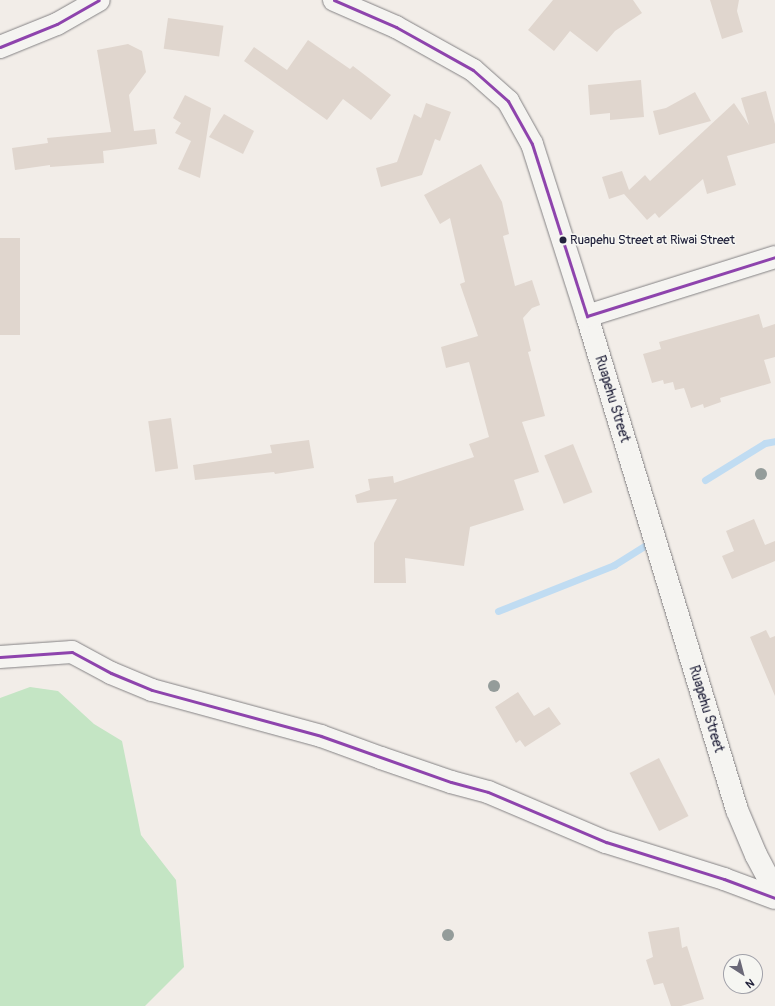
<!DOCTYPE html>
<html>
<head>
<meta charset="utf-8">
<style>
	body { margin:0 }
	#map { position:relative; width:775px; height:1006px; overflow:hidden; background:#f2ede8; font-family:Pangolin,sans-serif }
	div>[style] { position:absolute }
	.green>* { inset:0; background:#c4e5c4 }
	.stream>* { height:7px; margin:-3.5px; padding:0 3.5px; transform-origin:3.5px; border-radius:3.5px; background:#c0dcf2 }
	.building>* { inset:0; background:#e0d6ce; transform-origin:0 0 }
	.roads { filter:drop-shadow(0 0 1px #848284) drop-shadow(0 0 1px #848284) }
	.minor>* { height:22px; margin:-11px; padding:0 11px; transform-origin:11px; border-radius:11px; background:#f5f4f1 }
	.bus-1>* { height:3px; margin:-1.5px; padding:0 1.5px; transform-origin:1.5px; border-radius:1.5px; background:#8e44ad }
	.trees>* { width:12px; height:12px; margin:-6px; border-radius:50%; background:#949c9a }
	.dots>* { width:11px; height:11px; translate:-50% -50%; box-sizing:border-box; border:2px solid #f6f6f2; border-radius:50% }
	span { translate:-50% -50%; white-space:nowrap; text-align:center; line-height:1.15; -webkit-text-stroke:3px #f6f6f2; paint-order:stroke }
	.bus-label { font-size:13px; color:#22223b }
	.left { translate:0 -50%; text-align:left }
	.street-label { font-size:14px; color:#22223b }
	.north { position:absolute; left:723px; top:954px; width:40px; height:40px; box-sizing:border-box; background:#f6f6f2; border:1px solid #a1a1a9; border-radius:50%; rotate:144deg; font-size:11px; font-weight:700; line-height:16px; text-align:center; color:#22223b }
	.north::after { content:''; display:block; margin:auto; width:14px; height:18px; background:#6b6978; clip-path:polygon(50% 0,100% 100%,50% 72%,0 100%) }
</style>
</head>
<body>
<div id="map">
	<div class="green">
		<div style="clip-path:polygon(30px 687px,58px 691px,94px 724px,122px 741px,141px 835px,176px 880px,184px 967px,145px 1006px,0 1006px,0 698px)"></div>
	</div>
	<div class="stream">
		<div style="left:705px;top:480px;width:70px;rotate:-31.7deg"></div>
		<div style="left:765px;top:443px;width:10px;rotate:-11deg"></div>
		<div style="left:498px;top:611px;width:125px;rotate:-21.6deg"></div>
		<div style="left:614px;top:565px;width:39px;rotate:-32deg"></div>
	</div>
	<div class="building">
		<div style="clip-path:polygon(553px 0,633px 0,642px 13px,615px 31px,597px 52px,570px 31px,554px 51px,528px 30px)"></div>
		<div style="clip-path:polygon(710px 0,739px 0,737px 11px,743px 32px,722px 39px)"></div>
		<div style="left:168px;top:18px;width:56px;height:31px;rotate:8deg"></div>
		<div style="clip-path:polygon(308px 40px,350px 69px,353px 66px,391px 95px,371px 120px,343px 99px,327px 120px,244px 61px,254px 47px,287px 70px)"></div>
		<div style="clip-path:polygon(128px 44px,142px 51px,146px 72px,129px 95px,134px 131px,155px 129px,157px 144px,103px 151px,104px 163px,50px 167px,50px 165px,15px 170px,12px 148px,48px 143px,47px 138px,111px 132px,97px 50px)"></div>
		<div style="clip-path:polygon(641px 80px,644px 117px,610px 120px,610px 113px,590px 115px,588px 85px)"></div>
		<div style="clip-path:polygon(766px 91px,775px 124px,775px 143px,727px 156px,736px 185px,707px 194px,703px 179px,659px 218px,655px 213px,647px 220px,624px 194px,609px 199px,602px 177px,622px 171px,629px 190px,645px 175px,650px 181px,734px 103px,749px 125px,741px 98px)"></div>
		<div style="clip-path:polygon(695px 92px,711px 121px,659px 135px,653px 111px,666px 108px)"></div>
		<div style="clip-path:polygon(185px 95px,211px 108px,200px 178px,178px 169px,191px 141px,175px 133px,181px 123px,173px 118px)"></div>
		<div style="clip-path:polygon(426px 103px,451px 112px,440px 141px,435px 139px,422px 175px,381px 187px,376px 168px,397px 162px,414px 114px,421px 118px)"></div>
		<div style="clip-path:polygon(224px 114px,254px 131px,243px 154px,209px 137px)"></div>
		<div style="clip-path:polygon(481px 164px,502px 202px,509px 234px,503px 236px,515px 286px,532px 280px,540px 305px,532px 308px,523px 318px,531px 351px,528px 352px,545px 416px,522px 422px,539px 472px,514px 480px,524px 510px,470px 527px,464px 566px,405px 558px,406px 583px,374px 583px,374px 543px,397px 499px,357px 503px,355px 495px,370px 490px,368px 479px,393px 476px,394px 483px,474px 457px,469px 444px,489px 437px,469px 362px,446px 368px,441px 347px,478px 336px,460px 284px,465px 282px,450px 218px,440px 224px,424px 195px)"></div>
		<div style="left:0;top:238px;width:20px;height:97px"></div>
		<div style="clip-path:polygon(759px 314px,763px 328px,775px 324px,775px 357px,764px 360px,771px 383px,720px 398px,721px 402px,704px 408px,703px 404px,691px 408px,684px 388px,675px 390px,673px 382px,664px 384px,663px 380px,652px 383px,643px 354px,661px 349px,659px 342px)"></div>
		<div style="left:171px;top:418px;width:51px;height:23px;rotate:82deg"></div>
		<div style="clip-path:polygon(309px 440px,314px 468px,275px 474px,274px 472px,195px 480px,193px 465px,272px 453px,270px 445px)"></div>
		<div style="left:573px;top:444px;width:52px;height:31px;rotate:68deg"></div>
		<div style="clip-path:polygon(754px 519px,765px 545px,775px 541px,775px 561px,732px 579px,722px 556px,734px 551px,726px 531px)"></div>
		<div style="clip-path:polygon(766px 630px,770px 638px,775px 636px,775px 696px,750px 637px)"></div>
		<div style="clip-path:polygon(518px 692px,534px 716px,549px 707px,561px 724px,525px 747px,520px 740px,516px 743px,495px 707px)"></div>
		<div style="left:659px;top:758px;width:65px;height:33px;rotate:63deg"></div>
		<div style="clip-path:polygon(679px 927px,682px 948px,687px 946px,704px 999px,681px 1006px,671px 1006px,663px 983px,654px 985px,646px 960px,653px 957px,648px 932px)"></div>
	</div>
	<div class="roads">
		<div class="minor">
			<div style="left:334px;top:0;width:68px;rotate:23.5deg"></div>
			<div style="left:396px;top:27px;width:88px;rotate:29.2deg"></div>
			<div style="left:473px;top:70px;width:47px;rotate:41.5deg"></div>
			<div style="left:508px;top:101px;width:49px;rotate:60.8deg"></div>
			<div style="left:532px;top:144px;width:181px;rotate:72.3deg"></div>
			<div style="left:587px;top:316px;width:516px;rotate:73.11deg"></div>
			<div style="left:737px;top:810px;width:49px;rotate:67.1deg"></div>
			<div style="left:756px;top:855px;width:40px;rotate:62deg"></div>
			<div style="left:0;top:47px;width:61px;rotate:-22deg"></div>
			<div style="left:57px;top:24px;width:48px;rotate:-29.7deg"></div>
			<div style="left:587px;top:316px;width:197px;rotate:-17.4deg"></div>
			<div style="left:0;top:657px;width:72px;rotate:-4deg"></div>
			<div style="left:72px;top:652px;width:44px;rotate:28.3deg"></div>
			<div style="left:111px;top:673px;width:44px;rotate:22.5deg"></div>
			<div style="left:152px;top:690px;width:175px;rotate:15.2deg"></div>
			<div style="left:321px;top:736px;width:64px;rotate:20.1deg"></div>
			<div style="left:381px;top:758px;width:74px;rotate:18.9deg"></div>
			<div style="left:451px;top:782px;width:38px;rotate:15deg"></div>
			<div style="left:488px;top:792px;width:128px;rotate:23deg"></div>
			<div style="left:606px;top:842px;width:124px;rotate:17.4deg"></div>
			<div style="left:724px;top:879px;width:54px;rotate:20.4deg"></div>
		</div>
	</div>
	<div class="bus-1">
		<div style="left:334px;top:0;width:68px;rotate:23.5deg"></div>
		<div style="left:396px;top:27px;width:88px;rotate:29.2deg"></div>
		<div style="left:473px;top:70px;width:47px;rotate:41.5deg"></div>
		<div style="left:508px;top:101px;width:49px;rotate:60.8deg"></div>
		<div style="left:532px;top:144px;width:181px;rotate:72.3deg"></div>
		<div style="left:587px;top:316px;width:197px;rotate:-17.4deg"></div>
		<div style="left:0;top:47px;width:61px;rotate:-22deg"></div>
		<div style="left:57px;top:24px;width:48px;rotate:-29.7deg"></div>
		<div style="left:0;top:657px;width:72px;rotate:-4deg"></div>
		<div style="left:72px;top:652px;width:44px;rotate:28.3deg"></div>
		<div style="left:111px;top:673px;width:44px;rotate:22.5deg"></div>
		<div style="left:152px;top:690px;width:175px;rotate:15.2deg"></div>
		<div style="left:321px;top:736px;width:138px;rotate:19.5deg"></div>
		<div style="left:451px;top:782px;width:38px;rotate:15deg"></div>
		<div style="left:488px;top:792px;width:128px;rotate:23deg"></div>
		<div style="left:606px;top:842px;width:124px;rotate:17.4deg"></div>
		<div style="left:724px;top:879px;width:54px;rotate:20.4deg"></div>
	</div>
	<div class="trees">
		<div style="left:761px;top:474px"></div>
		<div style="left:494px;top:686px"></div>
		<div style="left:448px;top:935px"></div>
	</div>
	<div class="dots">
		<div style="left:563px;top:240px;background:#22223b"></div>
	</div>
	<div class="bus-label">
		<span class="left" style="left:570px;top:240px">Ruapehu Street at Riwai Street</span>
	</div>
	<div class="street-label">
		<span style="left:612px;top:399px;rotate:73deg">Ruapehu Street</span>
		<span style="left:706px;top:709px;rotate:73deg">Ruapehu Street</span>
	</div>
	<div class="north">N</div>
</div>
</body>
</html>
